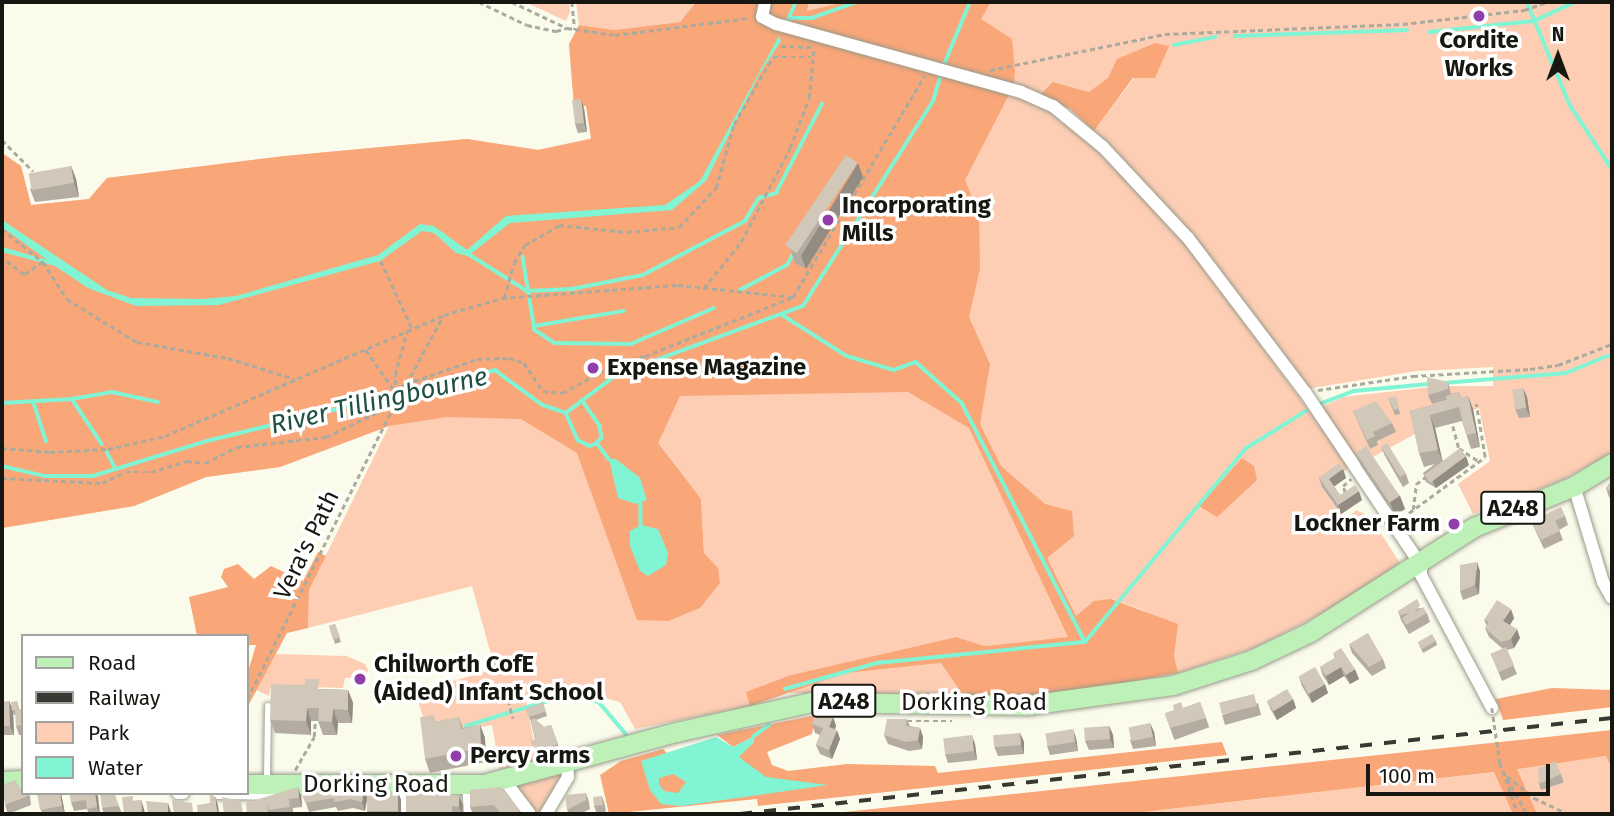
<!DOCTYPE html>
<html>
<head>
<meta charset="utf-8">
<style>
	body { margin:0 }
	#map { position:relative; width:1614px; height:816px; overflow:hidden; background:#fafbeb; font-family:"Fira Sans",sans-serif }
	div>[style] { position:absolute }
	.green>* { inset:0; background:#fdceb4 }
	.forest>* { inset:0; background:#f9a678 }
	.water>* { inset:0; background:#81f4d4 }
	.stream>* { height:3.5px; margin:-1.75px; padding:0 1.75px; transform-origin:1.75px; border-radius:1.75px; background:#81f4d4 }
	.path>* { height:2.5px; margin-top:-1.25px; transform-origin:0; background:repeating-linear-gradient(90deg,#aaab9e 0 5px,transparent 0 8.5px) }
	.roads { filter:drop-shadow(0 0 2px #999a8b) drop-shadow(0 0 2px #999a8b) }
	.service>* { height:6px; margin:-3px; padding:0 3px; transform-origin:3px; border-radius:3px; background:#fff }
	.minor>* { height:12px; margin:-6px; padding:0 6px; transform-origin:6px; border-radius:6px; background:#fff }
	.primary>* { height:19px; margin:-9.5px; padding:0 9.5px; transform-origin:9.5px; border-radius:9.5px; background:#bdf1b8 }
	.rail>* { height:3.5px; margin-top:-1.75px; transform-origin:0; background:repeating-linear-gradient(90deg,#383932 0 12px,transparent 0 24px) }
	.path-bridge>* { height:2.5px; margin-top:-1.25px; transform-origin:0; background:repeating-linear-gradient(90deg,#aaab9e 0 5px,transparent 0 8.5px) }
	.wall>* { inset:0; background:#b4aca0; transform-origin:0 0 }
	.shaded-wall>* { inset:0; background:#928c82 }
	.building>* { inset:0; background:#d1c8ba; transform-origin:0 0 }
	.dots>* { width:19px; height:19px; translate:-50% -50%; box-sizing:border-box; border:4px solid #fff; border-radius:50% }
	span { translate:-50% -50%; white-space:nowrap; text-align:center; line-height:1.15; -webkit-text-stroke:7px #fff; paint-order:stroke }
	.shield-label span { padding:2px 5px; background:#fff; border:2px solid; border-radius:5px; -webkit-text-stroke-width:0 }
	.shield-label { font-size:23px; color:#161711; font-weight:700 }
	.poi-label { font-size:24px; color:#161711; font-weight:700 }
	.left { translate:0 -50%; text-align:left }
	.right { translate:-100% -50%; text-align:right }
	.street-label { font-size:24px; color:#161711 }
	.water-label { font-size:26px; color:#1e5043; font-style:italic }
	.frame { position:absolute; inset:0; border:4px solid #161711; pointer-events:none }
	.legend { position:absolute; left:21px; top:634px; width:228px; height:161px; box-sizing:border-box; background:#fff; border:2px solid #a2a2a0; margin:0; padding:9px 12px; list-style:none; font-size:21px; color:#161711 }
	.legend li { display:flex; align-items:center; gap:14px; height:35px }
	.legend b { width:35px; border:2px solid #a2a2a0 }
	.north { position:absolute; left:1523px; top:21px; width:70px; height:70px; -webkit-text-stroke:5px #fff; paint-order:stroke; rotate:0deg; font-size:19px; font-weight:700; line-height:28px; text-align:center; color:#161711 }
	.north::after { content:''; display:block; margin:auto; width:24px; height:32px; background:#161711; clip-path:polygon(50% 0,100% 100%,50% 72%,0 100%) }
	.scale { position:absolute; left:1366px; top:764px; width:184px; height:32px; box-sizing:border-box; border:4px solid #161711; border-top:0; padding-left:9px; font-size:21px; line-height:24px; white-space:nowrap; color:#161711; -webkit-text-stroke:5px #fff; paint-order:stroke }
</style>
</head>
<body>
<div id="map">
	<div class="green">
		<div style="clip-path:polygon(525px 2px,569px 2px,570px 12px,566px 21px)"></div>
		<div style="clip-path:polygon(576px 2px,696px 2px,680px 22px,614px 30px,579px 25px)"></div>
		<div style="clip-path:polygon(evenodd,809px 2px,1612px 2px,1612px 453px,1562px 480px,1473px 514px,1458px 484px,1490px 461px,1479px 408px,1417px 433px,1358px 465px,1321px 407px,1343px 397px,1439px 386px,1493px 386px,1493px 367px,1417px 371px,1306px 389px,1212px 259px,1094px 131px,1134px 78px,1169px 46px,1089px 92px,1053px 82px,1051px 111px,1089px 138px,1184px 240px,1350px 467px,1322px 487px,1345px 521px,1356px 510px,1365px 514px,1366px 526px,1383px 515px,1388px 522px,1378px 529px,1400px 563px,1331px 609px,1256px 647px,1178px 673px,1174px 655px,1145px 611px,1112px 599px,1068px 638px,985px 646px,956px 637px,791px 675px,750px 706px,635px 729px,620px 702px,575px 690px,526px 699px,537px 761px,500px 770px,492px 725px,439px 735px,426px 725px,415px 692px,495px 669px,472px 586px,308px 628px,309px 590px,389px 426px,280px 467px,206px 477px,134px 506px,2px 528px,2px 153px,21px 166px,31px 205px,89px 199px,107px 178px,285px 156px,467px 139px,538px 150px,592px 138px,586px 106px,574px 106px,569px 44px,594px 47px,807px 11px,809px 2px,577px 453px,701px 499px,704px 553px,718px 568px,577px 453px)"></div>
		<div style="clip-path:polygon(276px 654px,346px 656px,365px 664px,368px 670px,366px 678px,345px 678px,343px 688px,271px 686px,269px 696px,256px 690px)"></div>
		<div style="clip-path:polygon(942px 663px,963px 695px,788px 693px,847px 673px)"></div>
		<div style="clip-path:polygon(1606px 756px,1612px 769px,1612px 814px,1126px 814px,1495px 772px,1530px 800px,1516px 768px)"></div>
		<div style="clip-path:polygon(567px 763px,546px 814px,530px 814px,505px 781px)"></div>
	</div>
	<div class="forest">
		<div style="clip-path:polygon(696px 2px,809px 2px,807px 11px,845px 2px,991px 2px,981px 19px,1012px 39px,1015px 71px,1014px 85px,965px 180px,979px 214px,980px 269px,969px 317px,990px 364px,980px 424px,1001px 466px,1045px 504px,1072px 511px,1074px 536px,1047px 558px,1076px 616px,1094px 601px,1111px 599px,1178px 624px,1174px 655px,1178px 673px,1042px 698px,963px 695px,941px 663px,847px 673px,750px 706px,746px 692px,791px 675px,956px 637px,985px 646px,1068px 637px,969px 428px,908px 392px,680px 396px,658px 443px,701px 499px,704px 553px,718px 568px,720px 583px,700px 608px,668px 621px,637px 620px,577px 453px,521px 419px,447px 417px,389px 426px,280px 467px,206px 477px,134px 506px,2px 528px,2px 153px,21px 166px,31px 205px,89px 199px,107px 178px,285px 156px,467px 139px,538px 150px,591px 139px,586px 106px,574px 106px,569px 44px,579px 25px,614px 30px,680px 22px)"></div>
		<div style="clip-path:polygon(1155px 43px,1169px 46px,1155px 78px,1133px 78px,1094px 131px,1070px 109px,1040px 95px,1053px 82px,1089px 92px,1108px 78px,1117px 59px)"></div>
		<div style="clip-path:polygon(1242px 458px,1254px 466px,1257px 480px,1217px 517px,1199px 506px)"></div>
		<div style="clip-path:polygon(318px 552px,326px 556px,309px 590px,308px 628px,287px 633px,247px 708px,247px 675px,256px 645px,247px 645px,247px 636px,197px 636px,189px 597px,228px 587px,221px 577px,224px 569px,238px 564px,254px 579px,271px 566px,303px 581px)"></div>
		<div style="clip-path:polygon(1552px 688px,1612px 690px,1612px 707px,1503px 720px,1496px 699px)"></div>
		<div style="clip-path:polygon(816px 715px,812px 734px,767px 752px,772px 765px,788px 771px,847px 764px,935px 766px,938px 773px,1222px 742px,1227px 755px,758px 806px,757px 799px,609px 814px,600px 775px,621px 761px,663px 749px,696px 784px,754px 742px,753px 737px,733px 747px,717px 735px)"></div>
		<div style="clip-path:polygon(1612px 730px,1612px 769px,1606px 756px,1517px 769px,1537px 814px,1513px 814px,1494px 772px,1126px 814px,826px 814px)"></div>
	</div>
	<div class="water">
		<div style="clip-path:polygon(779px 36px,781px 41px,759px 75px,706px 181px,672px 210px,510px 223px,468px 256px,456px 253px,434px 233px,422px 231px,380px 261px,219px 305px,136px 306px,88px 288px,55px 266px,2px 252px,3px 247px,47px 260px,2px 227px,2px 220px,107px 290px,131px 298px,203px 299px,236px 296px,378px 255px,420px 224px,434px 226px,467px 250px,506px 216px,665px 205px,700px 181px)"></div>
		<div style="clip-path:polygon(609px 459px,616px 459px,640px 478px,647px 500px,636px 504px,618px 498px)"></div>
		<div style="clip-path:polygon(641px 525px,658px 529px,668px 553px,666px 565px,648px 576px,640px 571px,630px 546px,630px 531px)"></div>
		<div style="clip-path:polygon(evenodd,716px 737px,733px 747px,753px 737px,754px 742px,739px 757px,766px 777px,828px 785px,681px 806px,661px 804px,650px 790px,641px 761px,716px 737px,673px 774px,686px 782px,678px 793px,664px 791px,659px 784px,659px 778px,673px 774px)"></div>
	</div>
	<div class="stream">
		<div style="left:1527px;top:2px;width:112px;rotate:67.3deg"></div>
		<div style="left:1570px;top:105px;width:77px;rotate:56.7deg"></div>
		<div style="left:789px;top:18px;width:23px"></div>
		<div style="left:812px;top:18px;width:48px;rotate:-19.6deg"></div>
		<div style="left:787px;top:22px;width:22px;rotate:-66deg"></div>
		<div style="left:1429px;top:32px;width:106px;rotate:-6deg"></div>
		<div style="left:1534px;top:21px;width:45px;rotate:-24.9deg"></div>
		<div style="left:1235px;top:36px;width:172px;rotate:-2deg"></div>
		<div style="left:1174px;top:45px;width:42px;rotate:-11deg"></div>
		<div style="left:943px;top:67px;width:70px;rotate:-67.4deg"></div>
		<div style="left:467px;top:253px;width:71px;rotate:32.3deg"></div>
		<div style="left:527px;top:291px;width:45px;rotate:-2.5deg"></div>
		<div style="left:572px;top:289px;width:72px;rotate:-11.2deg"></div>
		<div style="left:643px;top:275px;width:115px;rotate:-27.9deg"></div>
		<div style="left:745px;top:221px;width:27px;rotate:-59deg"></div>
		<div style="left:759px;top:198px;width:18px;rotate:-16deg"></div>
		<div style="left:776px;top:193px;width:100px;rotate:-62.7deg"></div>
		<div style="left:523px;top:257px;width:74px;rotate:80.7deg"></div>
		<div style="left:535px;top:330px;width:24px;rotate:33deg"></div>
		<div style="left:555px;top:343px;width:76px;rotate:0.8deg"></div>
		<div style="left:631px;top:344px;width:90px;rotate:-23.4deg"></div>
		<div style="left:740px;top:290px;width:53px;rotate:-28deg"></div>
		<div style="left:787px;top:265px;width:13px;rotate:-61deg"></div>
		<div style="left:781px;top:314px;width:78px;rotate:32.5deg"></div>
		<div style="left:847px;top:356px;width:49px;rotate:16.6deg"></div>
		<div style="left:894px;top:370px;width:23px;rotate:-20deg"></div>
		<div style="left:916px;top:362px;width:62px;rotate:41.7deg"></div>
		<div style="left:962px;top:403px;width:268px;rotate:62.7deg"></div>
		<div style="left:534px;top:326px;width:91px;rotate:-9.5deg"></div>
		<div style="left:1444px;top:383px;width:122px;rotate:-4.7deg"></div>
		<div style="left:1566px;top:373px;width:50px;rotate:-22.4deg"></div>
		<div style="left:72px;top:399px;width:41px;rotate:-9.9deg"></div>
		<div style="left:112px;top:392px;width:47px;rotate:12.3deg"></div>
		<div style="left:582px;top:400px;width:32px;rotate:55deg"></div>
		<div style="left:600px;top:426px;width:12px;rotate:81deg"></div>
		<div style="left:602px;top:438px;width:7px;rotate:135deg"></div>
		<div style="left:2px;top:403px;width:70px;rotate:-3.3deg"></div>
		<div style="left:72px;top:399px;width:54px;rotate:56.3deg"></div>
		<div style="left:34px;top:403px;width:40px;rotate:72deg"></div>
		<div style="left:1320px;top:404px;width:36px;rotate:-21deg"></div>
		<div style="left:1354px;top:391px;width:75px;rotate:-5.3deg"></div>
		<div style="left:566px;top:413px;width:30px;rotate:66deg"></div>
		<div style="left:578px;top:440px;width:13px;rotate:27deg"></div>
		<div style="left:590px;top:446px;width:8px;rotate:-23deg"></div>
		<div style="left:597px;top:443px;width:20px;rotate:53deg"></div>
		<div style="left:107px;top:452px;width:19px;rotate:62deg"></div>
		<div style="left:2px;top:466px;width:44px;rotate:13.1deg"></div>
		<div style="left:45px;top:476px;width:48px"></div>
		<div style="left:93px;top:476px;width:119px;rotate:-17.1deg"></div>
		<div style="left:207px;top:441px;width:297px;rotate:-13.8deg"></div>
		<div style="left:495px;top:370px;width:59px;rotate:36.1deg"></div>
		<div style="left:543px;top:405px;width:24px;rotate:19deg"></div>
		<div style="left:566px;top:413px;width:63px;rotate:-37.2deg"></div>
		<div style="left:616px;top:375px;width:199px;rotate:-20.3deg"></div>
		<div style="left:803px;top:306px;width:243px;rotate:-57.6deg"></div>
		<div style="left:933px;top:101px;width:27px;rotate:-73deg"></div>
		<div style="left:641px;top:503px;width:22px;rotate:90deg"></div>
		<div style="left:785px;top:689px;width:96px;rotate:-15.8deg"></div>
		<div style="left:877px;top:663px;width:209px;rotate:-5.8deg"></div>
		<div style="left:1085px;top:642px;width:251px;rotate:-50.3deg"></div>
		<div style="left:1245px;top:449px;width:72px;rotate:-31.9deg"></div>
		<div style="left:466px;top:726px;width:82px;rotate:-17.1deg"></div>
		<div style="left:544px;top:702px;width:35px;rotate:-8deg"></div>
		<div style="left:579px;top:697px;width:21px;rotate:14deg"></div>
		<div style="left:599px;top:702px;width:42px;rotate:49.8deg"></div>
		<div style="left:753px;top:737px;width:20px;rotate:-37deg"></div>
	</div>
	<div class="path">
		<div style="left:479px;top:2px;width:53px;rotate:25.6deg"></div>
		<div style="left:527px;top:25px;width:30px;rotate:12deg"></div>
		<div style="left:556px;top:31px;width:11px;rotate:-15deg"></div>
		<div style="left:512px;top:2px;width:61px;rotate:25.3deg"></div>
		<div style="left:567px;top:28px;width:49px;rotate:8.3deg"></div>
		<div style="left:615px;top:35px;width:135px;rotate:-7.2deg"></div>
		<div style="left:572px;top:2px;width:28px;rotate:84deg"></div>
		<div style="left:781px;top:46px;width:30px;rotate:2deg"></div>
		<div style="left:990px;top:70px;width:179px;rotate:-11.6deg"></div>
		<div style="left:1165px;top:34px;width:238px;rotate:-2.4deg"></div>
		<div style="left:1403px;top:24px;width:122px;rotate:-6.6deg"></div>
		<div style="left:1524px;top:10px;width:24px;rotate:-19deg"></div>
		<div style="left:2px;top:140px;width:44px;rotate:45deg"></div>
		<div style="left:2px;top:229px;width:53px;rotate:38.8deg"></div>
		<div style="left:43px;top:262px;width:23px;rotate:146deg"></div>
		<div style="left:24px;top:275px;width:28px;rotate:-142deg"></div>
		<div style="left:381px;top:261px;width:74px;rotate:65.2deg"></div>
		<div style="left:43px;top:262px;width:44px;rotate:57deg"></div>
		<div style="left:67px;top:299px;width:82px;rotate:31.6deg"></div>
		<div style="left:137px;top:342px;width:92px;rotate:10deg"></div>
		<div style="left:228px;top:358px;width:70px;rotate:17.4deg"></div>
		<div style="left:704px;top:288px;width:59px;rotate:-51.2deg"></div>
		<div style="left:741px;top:242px;width:106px;rotate:-62.5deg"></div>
		<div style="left:790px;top:148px;width:53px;rotate:-69.2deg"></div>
		<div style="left:809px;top:98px;width:51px;rotate:-84.4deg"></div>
		<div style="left:504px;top:298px;width:36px;rotate:-74deg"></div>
		<div style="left:514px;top:263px;width:21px;rotate:-59deg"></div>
		<div style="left:525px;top:245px;width:39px;rotate:-30deg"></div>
		<div style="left:559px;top:225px;width:68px;rotate:5.9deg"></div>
		<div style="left:627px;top:232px;width:52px;rotate:-5.5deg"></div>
		<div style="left:679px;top:227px;width:54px;rotate:-46.5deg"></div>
		<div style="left:716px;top:188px;width:66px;rotate:-74.3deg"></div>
		<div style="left:734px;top:124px;width:68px;rotate:-60deg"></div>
		<div style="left:768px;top:65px;width:10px;rotate:-53deg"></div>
		<div style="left:774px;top:57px;width:37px"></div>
		<div style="left:366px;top:350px;width:49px;rotate:55deg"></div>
		<div style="left:406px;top:384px;width:75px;rotate:-19.4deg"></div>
		<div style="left:477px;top:359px;width:32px;rotate:-2deg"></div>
		<div style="left:509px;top:358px;width:16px;rotate:18deg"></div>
		<div style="left:524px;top:363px;width:34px;rotate:56deg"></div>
		<div style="left:543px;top:391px;width:19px;rotate:6deg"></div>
		<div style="left:562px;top:393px;width:69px;rotate:-28.4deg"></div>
		<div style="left:623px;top:360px;width:22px;rotate:-10deg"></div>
		<div style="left:645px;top:356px;width:157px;rotate:-21.7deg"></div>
		<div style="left:394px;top:390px;width:13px;rotate:-27deg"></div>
		<div style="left:406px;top:384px;width:77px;rotate:-61.4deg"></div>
		<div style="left:1318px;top:390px;width:96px;rotate:-8.4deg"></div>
		<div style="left:1413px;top:376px;width:117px;rotate:-3.4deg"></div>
		<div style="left:1530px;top:369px;width:28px;rotate:-8deg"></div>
		<div style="left:1558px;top:365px;width:58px;rotate:-21.3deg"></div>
		<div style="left:1453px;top:426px;width:23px;rotate:75deg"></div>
		<div style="left:1459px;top:448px;width:23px;rotate:34deg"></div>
		<div style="left:2px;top:448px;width:48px;rotate:4.8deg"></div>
		<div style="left:50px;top:452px;width:58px;rotate:-3deg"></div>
		<div style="left:108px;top:449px;width:58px;rotate:-12.8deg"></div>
		<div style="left:165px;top:436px;width:304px;rotate:-23.4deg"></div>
		<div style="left:444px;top:315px;width:60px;rotate:-16.3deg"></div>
		<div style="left:502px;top:298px;width:176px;rotate:-4.2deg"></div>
		<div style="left:678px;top:285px;width:116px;rotate:6deg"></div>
		<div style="left:793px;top:297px;width:257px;rotate:-59.3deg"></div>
		<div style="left:2px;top:478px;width:100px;rotate:2.9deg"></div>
		<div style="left:102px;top:483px;width:26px;rotate:-25deg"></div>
		<div style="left:126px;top:472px;width:25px"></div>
		<div style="left:151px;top:472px;width:38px;rotate:-17deg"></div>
		<div style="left:187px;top:461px;width:18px;rotate:6deg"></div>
		<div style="left:205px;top:463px;width:36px;rotate:-27deg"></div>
		<div style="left:237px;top:447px;width:90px;rotate:-6.4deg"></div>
		<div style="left:326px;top:437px;width:76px;rotate:-25.6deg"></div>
		<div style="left:1345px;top:493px;width:7px;rotate:-106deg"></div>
		<div style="left:1343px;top:486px;width:11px;rotate:-41deg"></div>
		<div style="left:1413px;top:510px;width:26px;rotate:-83deg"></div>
		<div style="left:1416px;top:484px;width:12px;rotate:-35deg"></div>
		<div style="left:1402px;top:518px;width:103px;rotate:-36.3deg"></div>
		<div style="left:1485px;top:457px;width:54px;rotate:-99.6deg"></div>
		<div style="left:247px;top:699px;width:332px;rotate:-63.4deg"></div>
		<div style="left:396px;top:402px;width:27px;rotate:-92deg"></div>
		<div style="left:395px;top:375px;width:46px;rotate:-74.7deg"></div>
		<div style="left:508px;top:700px;width:19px;rotate:74deg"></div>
		<div style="left:907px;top:721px;width:45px"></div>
		<div style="left:1500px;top:763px;width:54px;rotate:70.6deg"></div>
		<div style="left:295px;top:770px;width:38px;rotate:-60deg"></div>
		<div style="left:314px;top:737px;width:14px;rotate:-86deg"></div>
		<div style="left:1503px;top:771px;width:49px;rotate:60.8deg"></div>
		<div style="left:1507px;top:776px;width:35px;rotate:39deg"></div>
		<div style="left:1534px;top:798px;width:38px;rotate:25deg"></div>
	</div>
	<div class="roads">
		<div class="service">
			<div style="left:267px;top:779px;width:73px;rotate:-89.2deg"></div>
		</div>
		<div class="minor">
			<div style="left:765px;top:2px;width:15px;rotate:101deg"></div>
			<div style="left:762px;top:17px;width:16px;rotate:27deg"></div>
			<div style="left:776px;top:24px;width:254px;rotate:15.5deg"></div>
			<div style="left:1021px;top:92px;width:35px;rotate:24deg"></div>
			<div style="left:1053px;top:106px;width:65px;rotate:39.4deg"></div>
			<div style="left:1103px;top:147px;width:125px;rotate:47deg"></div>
			<div style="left:1188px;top:238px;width:193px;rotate:52.8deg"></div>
			<div style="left:1305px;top:392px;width:208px;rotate:56.2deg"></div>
			<div style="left:1421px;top:565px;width:10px;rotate:90deg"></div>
			<div style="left:1421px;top:575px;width:151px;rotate:61.9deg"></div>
			<div style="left:1574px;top:486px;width:100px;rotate:73.2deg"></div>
			<div style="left:1603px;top:582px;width:18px;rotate:61deg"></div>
			<div style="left:505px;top:781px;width:41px;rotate:52.9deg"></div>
			<div style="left:468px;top:785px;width:29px;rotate:86deg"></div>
			<div style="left:404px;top:786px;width:28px;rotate:88deg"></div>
			<div style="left:178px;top:793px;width:5px"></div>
			<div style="left:218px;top:793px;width:74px;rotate:0.8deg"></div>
			<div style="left:546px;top:814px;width:43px;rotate:-59.3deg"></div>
			<div style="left:568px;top:777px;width:14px;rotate:-94deg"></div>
		</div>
		<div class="primary">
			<div style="left:2px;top:781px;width:21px;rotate:-3deg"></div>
			<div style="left:247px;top:784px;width:237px"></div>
			<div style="left:484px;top:784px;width:199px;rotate:-15.2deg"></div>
			<div style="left:676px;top:732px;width:138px;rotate:-12.5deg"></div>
			<div style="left:811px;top:702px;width:216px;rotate:0.8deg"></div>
			<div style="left:1027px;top:705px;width:147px;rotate:-7.8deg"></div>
			<div style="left:1173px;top:685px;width:82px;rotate:-17.8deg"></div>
			<div style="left:1251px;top:660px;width:65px;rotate:-25.4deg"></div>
			<div style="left:1310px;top:632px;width:195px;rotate:-32.6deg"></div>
			<div style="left:1474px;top:527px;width:108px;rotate:-22.3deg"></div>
			<div style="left:1574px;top:486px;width:44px;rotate:-31.2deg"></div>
		</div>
	</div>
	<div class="rail">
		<div style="left:740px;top:814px;width:877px;rotate:-6.28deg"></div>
	</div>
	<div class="path-bridge">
		<div style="left:1492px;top:708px;width:56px;rotate:81.7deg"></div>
	</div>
	<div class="wall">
		<div style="clip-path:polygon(584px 108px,587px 132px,578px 133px,575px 124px)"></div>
		<div style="clip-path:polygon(71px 166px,76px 179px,79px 197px,35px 202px,30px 189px)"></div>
		<div style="clip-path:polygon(863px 177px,806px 269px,795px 263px,790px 249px)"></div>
		<div style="left:595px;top:358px;width:14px;height:11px;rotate:73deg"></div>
		<div style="clip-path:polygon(1448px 382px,1451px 394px,1459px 392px,1461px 398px,1468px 396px,1473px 409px,1480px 447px,1471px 449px,1462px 421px,1435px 428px,1442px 460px,1469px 465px,1436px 488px,1426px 482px,1423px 473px,1435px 464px,1424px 467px,1419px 453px,1410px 411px,1447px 401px,1447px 400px,1432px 404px,1428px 395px)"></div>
		<div style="clip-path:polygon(1527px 397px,1530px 417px,1519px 418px,1515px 409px)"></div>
		<div style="clip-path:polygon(1388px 398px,1397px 401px,1400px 414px,1395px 415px)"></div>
		<div style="clip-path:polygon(1353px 411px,1392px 423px,1396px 432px,1377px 441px,1378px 445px,1370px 449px)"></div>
		<div style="clip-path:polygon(1381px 447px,1406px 474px,1409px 483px,1403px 487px,1385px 456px)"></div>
		<div style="clip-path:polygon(1356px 453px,1400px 496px,1405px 509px,1395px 516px,1361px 466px)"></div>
		<div style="clip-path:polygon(1343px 469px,1346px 478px,1334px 486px,1340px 495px,1362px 500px,1341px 514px,1322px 487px,1319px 478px)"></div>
		<div style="clip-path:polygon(1612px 480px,1612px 500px,1609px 497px,1606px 488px)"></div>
		<div style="clip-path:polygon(1565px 516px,1568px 525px,1559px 530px,1563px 540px,1544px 549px,1531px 521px)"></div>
		<div style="clip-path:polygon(1480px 571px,1479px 594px,1463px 600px,1460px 591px)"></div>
		<div style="clip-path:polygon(1421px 608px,1427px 613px,1430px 622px,1409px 634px,1401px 620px,1398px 611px)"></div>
		<div style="clip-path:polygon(1514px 618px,1510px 625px,1520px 638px,1514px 648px,1507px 650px,1517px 674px,1502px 681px,1491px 654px,1503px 649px,1489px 637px,1485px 628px,1487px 626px,1484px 620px)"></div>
		<div style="left:335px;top:624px;width:19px;height:6px;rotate:72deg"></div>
		<div style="clip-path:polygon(1436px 641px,1437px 645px,1423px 653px,1418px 642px)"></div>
		<div style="clip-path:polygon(1349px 644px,1383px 659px,1386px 668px,1372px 676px,1352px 653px)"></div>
		<div style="clip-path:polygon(1333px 653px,1359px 679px,1350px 684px,1344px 676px,1329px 685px,1323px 676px,1320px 667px,1335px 658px)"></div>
		<div style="clip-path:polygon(1299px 677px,1328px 693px,1312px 703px,1302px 686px)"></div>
		<div style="clip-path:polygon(322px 689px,348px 690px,353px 703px,352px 723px,338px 723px,337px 735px,323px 735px,318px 721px,311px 721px,311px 735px,275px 733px,270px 720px)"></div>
		<div style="clip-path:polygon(1293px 699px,1296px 708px,1277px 720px,1271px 710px,1267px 701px)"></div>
		<div style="clip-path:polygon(9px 701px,12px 708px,17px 701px,19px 709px,23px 709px,23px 735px,19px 735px,16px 726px,16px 715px,14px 715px,13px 712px,14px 735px,2px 735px,2px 710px)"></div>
		<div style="left:1200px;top:702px;width:27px;height:37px;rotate:70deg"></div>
		<div style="clip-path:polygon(543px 703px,547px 716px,536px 720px,544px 727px,551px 725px,561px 753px,537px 761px,531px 741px,535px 740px,531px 722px,526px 709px)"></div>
		<div style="clip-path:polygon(1258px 703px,1261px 715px,1225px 725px,1222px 715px)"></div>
		<div style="clip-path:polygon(433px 715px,435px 722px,459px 717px,463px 728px,480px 725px,485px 738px,486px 762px,430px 773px,425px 759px)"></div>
		<div style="clip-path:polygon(833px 717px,836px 726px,835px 729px,840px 739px,832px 759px,820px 754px,816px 745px,820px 735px,815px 733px,812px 724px)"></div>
		<div style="clip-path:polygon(907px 719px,910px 726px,920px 728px,923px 737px,922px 749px,909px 751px,888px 744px,884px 735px)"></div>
		<div style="clip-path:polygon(1150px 723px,1154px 732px,1156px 746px,1133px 749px,1130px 740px)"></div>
		<div style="clip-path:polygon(1109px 726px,1113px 735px,1114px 748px,1089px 750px,1085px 741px)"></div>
		<div style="clip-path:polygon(1020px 733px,1024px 742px,1024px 754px,998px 756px,994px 746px)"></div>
		<div style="clip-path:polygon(1076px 738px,1078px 751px,1050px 755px,1047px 746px)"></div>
		<div style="clip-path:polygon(975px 744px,977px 760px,948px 763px,945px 754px)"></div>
		<div style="left:1561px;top:774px;width:9px;height:24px;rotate:72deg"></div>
		<div style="clip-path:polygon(20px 788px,30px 796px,31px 805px,8px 814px,5px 805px)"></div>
		<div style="clip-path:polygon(301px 789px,367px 797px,398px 791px,401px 800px,401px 814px,368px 814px,367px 811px,367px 800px,365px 811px,353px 808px,338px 811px,336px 807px,309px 812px)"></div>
		<div style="clip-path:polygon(470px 790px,521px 814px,473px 814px,470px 807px)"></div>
		<div style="clip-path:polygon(37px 793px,61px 793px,65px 814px,42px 814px)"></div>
		<div style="clip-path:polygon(70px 793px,96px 793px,100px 814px,89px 814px,87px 809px,74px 811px,71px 802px)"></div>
		<div style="clip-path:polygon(114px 793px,122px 814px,104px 814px,102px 808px)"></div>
		<div style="clip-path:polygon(586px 793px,589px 802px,590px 809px,580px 814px,569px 814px,567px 810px)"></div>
		<div style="clip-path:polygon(301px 796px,302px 807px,293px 808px,293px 814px,271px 814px,246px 803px)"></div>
		<div style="clip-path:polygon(459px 796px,463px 805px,462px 814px,406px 814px,406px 813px)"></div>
		<div style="clip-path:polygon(602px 796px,605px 805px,606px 814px,597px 814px,594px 806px)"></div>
		<div style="clip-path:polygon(141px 800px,145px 814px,124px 814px,134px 801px)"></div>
	</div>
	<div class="shaded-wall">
		<div style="clip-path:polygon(581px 99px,584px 108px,587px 132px,584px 123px)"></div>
		<div style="clip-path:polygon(858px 163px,863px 177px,806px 269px,801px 256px)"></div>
		<div style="clip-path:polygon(71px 166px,76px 179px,79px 197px,74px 183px)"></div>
		<div style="clip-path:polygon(1523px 388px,1527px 397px,1530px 417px,1526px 408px)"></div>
		<div style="clip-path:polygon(1468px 396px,1473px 409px,1480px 447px,1476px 433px)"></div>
		<div style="clip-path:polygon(1430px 415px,1435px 428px,1443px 463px,1438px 450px)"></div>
		<div style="clip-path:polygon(1466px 456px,1469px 465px,1436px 488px,1432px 479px)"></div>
		<div style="clip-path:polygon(1343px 469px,1346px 478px,1332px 488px,1329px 479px)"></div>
		<div style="clip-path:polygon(1359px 491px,1362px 500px,1341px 514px,1338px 505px)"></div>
		<div style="clip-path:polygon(1400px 496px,1405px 509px,1395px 516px,1390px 502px)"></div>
		<div style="clip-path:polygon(1477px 562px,1480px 571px,1479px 594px,1475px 585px)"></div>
		<div style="clip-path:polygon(1511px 609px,1514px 618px,1507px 630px,1503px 621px)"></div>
		<div style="clip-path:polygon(1517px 629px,1520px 638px,1514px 648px,1511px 639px)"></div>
		<div style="clip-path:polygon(1341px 667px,1344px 676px,1329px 685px,1326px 676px)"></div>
		<div style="clip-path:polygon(1355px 669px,1359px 679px,1350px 684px,1346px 675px)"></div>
		<div style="clip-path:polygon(1325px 684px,1328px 693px,1312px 703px,1309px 694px)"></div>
		<div style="clip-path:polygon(348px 690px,353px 703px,352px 723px,348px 710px)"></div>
		<div style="clip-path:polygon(1293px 699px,1296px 708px,1277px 720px,1273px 711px)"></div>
		<div style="clip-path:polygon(9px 701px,13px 710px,14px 735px,10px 726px)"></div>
		<div style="clip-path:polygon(307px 708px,311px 721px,311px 735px,306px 721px)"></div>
		<div style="clip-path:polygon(333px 709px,338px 723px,337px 735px,332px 722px)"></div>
		<div style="clip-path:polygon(833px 717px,836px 726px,832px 736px,829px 727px)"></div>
		<div style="clip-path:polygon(1150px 723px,1154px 732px,1156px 746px,1153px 737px)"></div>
		<div style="clip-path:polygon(480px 725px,485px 738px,486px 762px,481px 748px)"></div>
		<div style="clip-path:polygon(1109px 726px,1113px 735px,1114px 748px,1110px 739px)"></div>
		<div style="clip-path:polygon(920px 728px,923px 737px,922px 749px,918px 740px)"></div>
		<div style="clip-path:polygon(1073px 729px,1076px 738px,1078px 751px,1075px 742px)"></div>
		<div style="clip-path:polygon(837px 730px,840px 739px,832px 759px,829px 750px)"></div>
		<div style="clip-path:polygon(1020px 733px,1024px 742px,1024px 754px,1021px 745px)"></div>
		<div style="clip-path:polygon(972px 735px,975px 744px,977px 760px,974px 751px)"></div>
		<div style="clip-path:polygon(298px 787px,301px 796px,302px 807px,299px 798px)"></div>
		<div style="clip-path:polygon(364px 789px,367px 798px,365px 811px,362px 802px)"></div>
		<div style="clip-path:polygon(398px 791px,401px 800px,401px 814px,399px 814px,398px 811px)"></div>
		<div style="clip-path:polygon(60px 793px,61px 793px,65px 814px,62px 806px)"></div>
		<div style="clip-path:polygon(95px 793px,96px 793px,98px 796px,100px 814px,97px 807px)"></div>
		<div style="clip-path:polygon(215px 796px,218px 805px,219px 814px,217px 814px)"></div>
		<div style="clip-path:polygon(459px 796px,463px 805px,462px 814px,459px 807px)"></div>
		<div style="clip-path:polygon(141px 800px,144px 809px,145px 814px,143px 814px,142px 811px)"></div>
		<div style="clip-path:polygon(168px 803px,171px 812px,171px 814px,168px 814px)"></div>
	</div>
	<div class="building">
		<div style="left:581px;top:99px;width:24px;height:9px;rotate:83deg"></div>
		<div style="left:846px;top:155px;width:14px;height:109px;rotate:34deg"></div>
		<div style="left:71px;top:166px;width:17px;height:43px;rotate:80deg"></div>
		<div style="left:595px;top:358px;width:9px;height:11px;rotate:72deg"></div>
		<div style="clip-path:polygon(1427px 377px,1448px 382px,1448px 389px,1428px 395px)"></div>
		<div style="left:1523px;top:388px;width:20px;height:11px;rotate:81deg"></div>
		<div style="clip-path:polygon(1459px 392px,1460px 398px,1468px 396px,1476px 433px,1466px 435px,1459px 407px,1430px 415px,1438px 450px,1419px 453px,1410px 411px,1447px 401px,1446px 396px)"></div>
		<div style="clip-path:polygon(1396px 396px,1399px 409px,1394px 410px,1388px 398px)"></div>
		<div style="clip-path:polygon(1376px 401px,1392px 423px,1373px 432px,1375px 436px,1367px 440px,1353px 411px)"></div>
		<div style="left:1387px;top:443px;width:36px;height:7px;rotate:58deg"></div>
		<div style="left:1366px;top:446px;width:60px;height:12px;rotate:56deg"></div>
		<div style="left:1460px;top:448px;width:10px;height:45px;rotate:53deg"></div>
		<div style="clip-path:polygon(1339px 463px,1343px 469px,1329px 479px,1340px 495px,1355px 485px,1359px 491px,1338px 505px,1319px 478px)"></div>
		<div style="clip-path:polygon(1612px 480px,1612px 493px,1606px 488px)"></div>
		<div style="clip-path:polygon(1561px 507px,1565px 516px,1555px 521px,1560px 531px,1541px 540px,1531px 521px)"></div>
		<div style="clip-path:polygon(1477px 562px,1475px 585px,1460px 591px,1460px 565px)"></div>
		<div style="clip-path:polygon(1417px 599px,1420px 605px,1415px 612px,1423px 607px,1427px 613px,1406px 625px,1402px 618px,1410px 613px,1400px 615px,1398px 611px)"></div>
		<div style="clip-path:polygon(1497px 600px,1511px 609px,1503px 621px,1517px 629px,1511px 639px,1501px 642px,1485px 628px,1489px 622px,1484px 620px)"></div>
		<div style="clip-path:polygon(335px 624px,340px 637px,333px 640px,329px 626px)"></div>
		<div style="clip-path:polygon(1368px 633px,1383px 659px,1369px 667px,1349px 644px)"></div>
		<div style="left:1432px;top:634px;width:8px;height:16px;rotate:60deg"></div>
		<div style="left:1506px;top:647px;width:20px;height:17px;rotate:66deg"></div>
		<div style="clip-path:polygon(1341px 648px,1355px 669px,1346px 675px,1341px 667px,1326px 676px,1320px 667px,1336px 657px,1333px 653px)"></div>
		<div style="left:1315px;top:667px;width:20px;height:19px;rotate:60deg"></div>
		<div style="clip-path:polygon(305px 679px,319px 679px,318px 689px,348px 690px,348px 710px,333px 709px,332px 722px,318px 721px,319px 708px,307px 708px,306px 721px,270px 720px,271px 684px,305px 685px)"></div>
		<div style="left:1287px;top:689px;width:12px;height:23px;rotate:59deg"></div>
		<div style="left:1254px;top:694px;width:12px;height:36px;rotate:76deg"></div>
		<div style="clip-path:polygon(9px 701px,10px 726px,2px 726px,2px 702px)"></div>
		<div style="clip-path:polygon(17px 701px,18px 709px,12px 711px,11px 702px)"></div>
		<div style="clip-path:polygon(1181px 702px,1183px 708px,1200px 702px,1206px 718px,1170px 728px,1165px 713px,1174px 710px,1173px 705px)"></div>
		<div style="left:543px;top:703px;width:9px;height:18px;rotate:72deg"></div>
		<div style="clip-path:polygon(15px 709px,23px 709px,23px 725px,16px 726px)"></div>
		<div style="clip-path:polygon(817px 710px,833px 717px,829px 727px,837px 730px,829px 750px,816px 745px,823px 728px,812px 724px)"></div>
		<div style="clip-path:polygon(433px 715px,434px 722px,459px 717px,461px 729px,480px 725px,481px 748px,425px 759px,420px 717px)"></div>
		<div style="clip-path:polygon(534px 718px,544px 727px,551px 725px,558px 744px,534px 752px,531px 741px,535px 740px,531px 720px)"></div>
		<div style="clip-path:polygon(887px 719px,907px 719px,906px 726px,920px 728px,918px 740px,906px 742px,884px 735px)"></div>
		<div style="left:1150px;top:723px;width:14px;height:22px;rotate:78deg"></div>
		<div style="left:1109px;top:726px;width:13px;height:25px;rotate:86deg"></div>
		<div style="left:1073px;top:729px;width:13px;height:28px;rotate:81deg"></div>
		<div style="left:1020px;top:733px;width:12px;height:27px;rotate:85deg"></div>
		<div style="left:972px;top:735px;width:16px;height:29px;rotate:83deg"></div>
		<div style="clip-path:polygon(1555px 761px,1561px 774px,1539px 784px,1538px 769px)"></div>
		<div style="clip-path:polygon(15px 780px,20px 788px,23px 788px,23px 793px,27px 793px,28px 796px,5px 805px,2px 785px)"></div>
		<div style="clip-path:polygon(298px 787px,299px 798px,289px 799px,290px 807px,269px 810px,267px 802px,268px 814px,247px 814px,246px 803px)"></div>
		<div style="clip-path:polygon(501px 787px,520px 811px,516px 814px,502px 814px,493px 805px,470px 807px,470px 790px)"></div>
		<div style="clip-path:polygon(301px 789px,364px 789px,362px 802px,350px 799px,335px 802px,333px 798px,305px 803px)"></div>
		<div style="left:367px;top:791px;width:31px;height:20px"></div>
		<div style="clip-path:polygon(406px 791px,459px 796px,459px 807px,452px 806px,452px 813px,406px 813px)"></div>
		<div style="clip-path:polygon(37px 793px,60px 793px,62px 806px,40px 810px)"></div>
		<div style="clip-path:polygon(70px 793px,95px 793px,97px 807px,87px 809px,86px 800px,71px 802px)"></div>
		<div style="clip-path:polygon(100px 793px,114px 793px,119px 806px,102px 808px)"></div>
		<div style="clip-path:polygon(586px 793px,586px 800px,567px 810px,565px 795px)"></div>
		<div style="clip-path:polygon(133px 796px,133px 801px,141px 800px,142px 811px,129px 814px,124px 814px,122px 797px)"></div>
		<div style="clip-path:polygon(215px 796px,217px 814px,198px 814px,197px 805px,210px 803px,210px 797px)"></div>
		<div style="left:602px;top:796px;width:9px;height:9px;rotate:84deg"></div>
		<div style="clip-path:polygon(222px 797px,241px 801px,243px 814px,224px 814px)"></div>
		<div style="clip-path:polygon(172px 800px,192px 803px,193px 814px,174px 814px)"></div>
		<div style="clip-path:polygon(146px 801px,168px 803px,168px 814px,148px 814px)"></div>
	</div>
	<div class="dots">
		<div style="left:1479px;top:16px;background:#913dab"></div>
		<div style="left:828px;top:220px;background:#913dab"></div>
		<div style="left:593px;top:368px;background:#913dab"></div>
		<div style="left:1454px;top:524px;background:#913dab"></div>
		<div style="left:360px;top:679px;background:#913dab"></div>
		<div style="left:456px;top:756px;background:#913dab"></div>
	</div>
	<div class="shield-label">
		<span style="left:1513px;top:508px">A248</span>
		<span style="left:844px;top:701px">A248</span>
	</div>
	<div class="poi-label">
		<span style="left:1479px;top:55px">Cordite<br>Works</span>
		<span class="left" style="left:842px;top:220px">Incorporating<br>Mills</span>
		<span class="left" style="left:607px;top:368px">Expense Magazine</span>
		<span class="right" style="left:1440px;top:524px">Lockner Farm</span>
		<span class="left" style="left:374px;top:679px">Chilworth CofE<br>(Aided) Infant School</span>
		<span class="left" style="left:470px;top:756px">Percy arms</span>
	</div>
	<div class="street-label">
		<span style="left:307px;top:545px;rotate:-64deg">Vera's Path</span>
		<span style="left:974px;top:703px">Dorking Road</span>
		<span style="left:376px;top:785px">Dorking Road</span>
	</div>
	<div class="water-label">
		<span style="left:379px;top:401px;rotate:-13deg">River Tillingbourne</span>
	</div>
	<div class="frame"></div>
	<ul class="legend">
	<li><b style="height:9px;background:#bdf1b8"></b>Road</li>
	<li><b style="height:9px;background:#383932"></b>Railway</li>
	<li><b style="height:19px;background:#fdceb4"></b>Park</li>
	<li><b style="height:19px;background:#81f4d4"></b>Water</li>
	</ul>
	<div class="north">N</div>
	<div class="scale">100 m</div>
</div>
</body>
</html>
